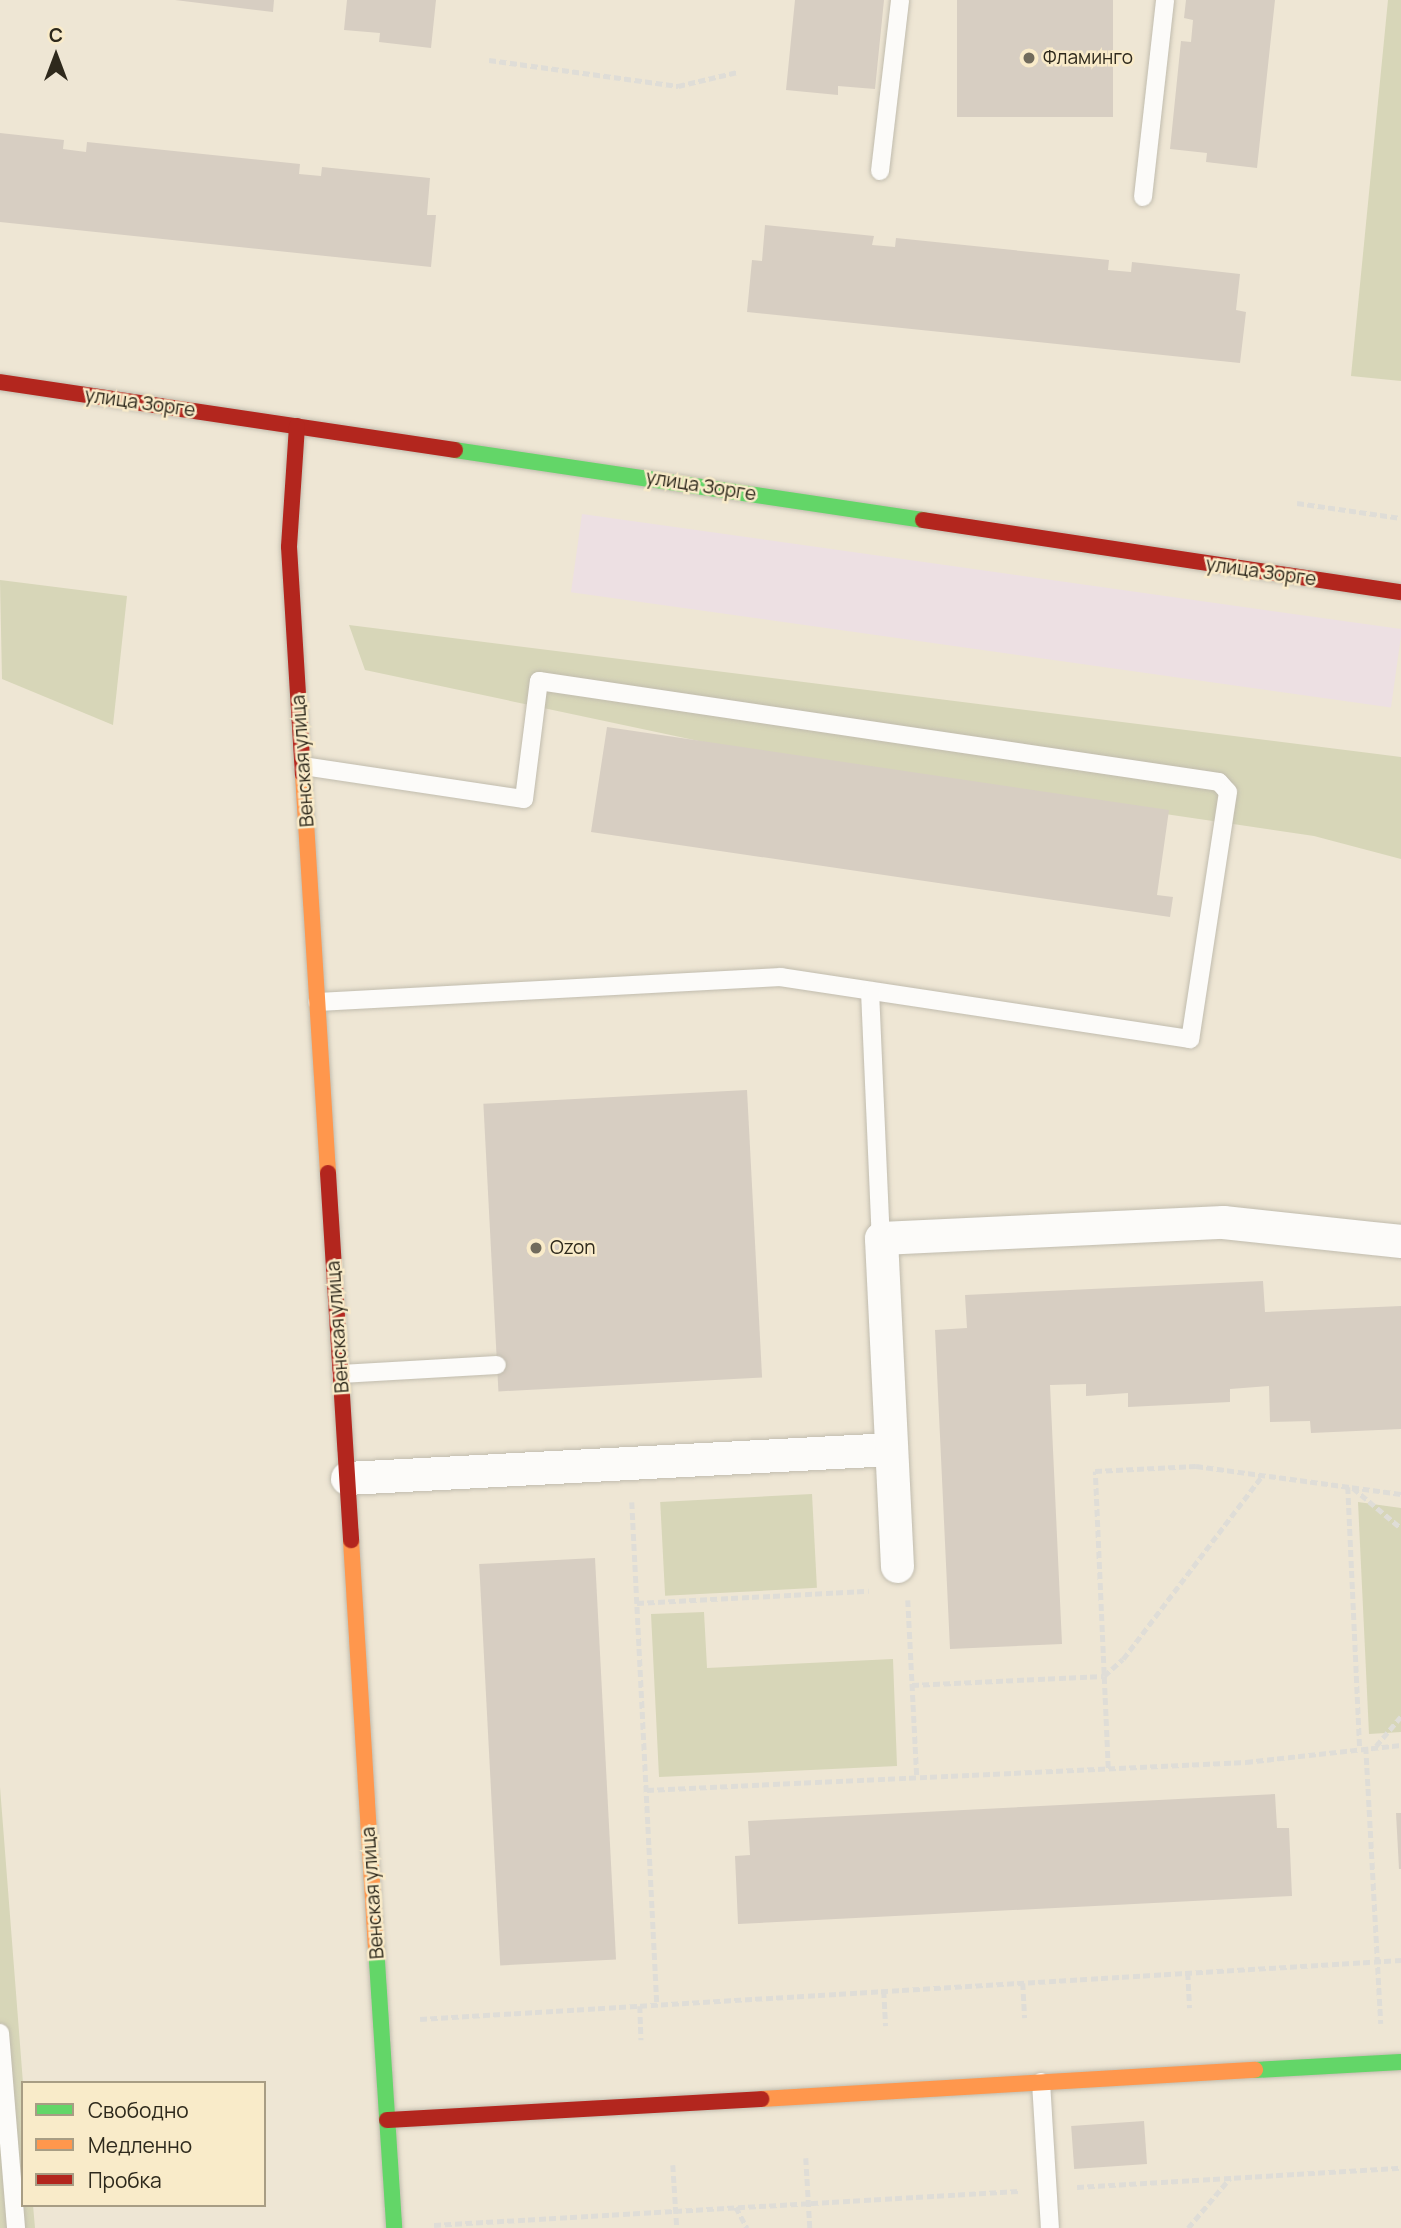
<!DOCTYPE html>
<html>
<head>
<meta charset="utf-8">
<style>
	body { margin:0 }
	#map { position:relative; width:1401px; height:2228px; overflow:hidden; background:#eee6d4; font-family:Manrope,sans-serif }
	div>[style] { position:absolute }
	.industrial>* { inset:0; background:#ede0e3; transform-origin:0 0 }
	.green>* { inset:0; background:#d7d6b8; transform-origin:0 0 }
	.building>* { inset:0; background:#d7cec2; transform-origin:0 0 }
	.path>* { height:4.5px; margin-top:-2.25px; transform-origin:0; background:repeating-linear-gradient(90deg,#dfddd7 0 7px,transparent 0 10.5px) }
	.roads { filter:drop-shadow(0 0 2px #c1bcae) drop-shadow(0 0 2px #c1bcae) }
	.lane>* { height:18px; margin:-9px; padding:0 9px; transform-origin:9px; border-radius:9px; background:#fcfbf9 }
	.street>* { height:33px; margin:-16.5px; padding:0 16.5px; transform-origin:16.5px; border-radius:16.5px; background:#fcfbf9 }
	.fast>* { height:16px; margin:-8px; padding:0 8px; transform-origin:8px; border-radius:8px; background:#63d668 }
	.slow>* { height:16px; margin:-8px; padding:0 8px; transform-origin:8px; border-radius:8px; background:#ff974d }
	.jam>* { height:16px; margin:-8px; padding:0 8px; transform-origin:8px; border-radius:8px; background:#b3261e }
	.dots>* { width:19px; height:19px; translate:-50% -50%; box-sizing:border-box; border:4px solid #f9ebc9; border-radius:50% }
	span { translate:-50% -50%; white-space:nowrap; text-align:center; line-height:1.15; -webkit-text-stroke:5px #f9ebc9; paint-order:stroke }
	.poi-label { font-size:19px; color:#2e291c }
	.left { translate:0 -50%; text-align:left }
	.street-label { font-size:19px; color:#2e291c }
	.legend { position:absolute; left:21px; top:2081px; width:245px; height:126px; box-sizing:border-box; background:#f9ebc9; border:2px solid #a89d84; margin:0; padding:9px 12px; list-style:none; font-size:21px; color:#2e291c }
	.legend li { display:flex; align-items:center; gap:14px; height:35px }
	.legend b { width:35px; border:2px solid #a89d84 }
	.north { position:absolute; left:21px; top:21px; width:70px; height:70px; -webkit-text-stroke:5px #f9ebc9; paint-order:stroke; rotate:0deg; font-size:19px; font-weight:700; line-height:28px; text-align:center; color:#2e291c }
	.north::after { content:''; display:block; margin:auto; width:24px; height:32px; background:#2e291c; clip-path:polygon(50% 0,100% 100%,50% 72%,0 100%) }
</style>
</head>
<body>
<div id="map">
	<div class="industrial">
		<div style="left:582px;top:514px;width:828px;height:79px;rotate:8deg"></div>
	</div>
	<div class="green">
		<div style="clip-path:polygon(1388px 0,1401px 0,1401px 381px,1351px 376px)"></div>
		<div style="clip-path:polygon(0 580px,127px 596px,113px 725px,2px 679px)"></div>
		<div style="clip-path:polygon(349px 625px,1401px 757px,1401px 859px,1314px 836px,760px 754px,365px 670px)"></div>
		<div style="left:812px;top:1494px;width:94px;height:152px;rotate:87deg"></div>
		<div style="clip-path:polygon(1358px 1502px,1401px 1508px,1401px 1732px,1369px 1734px)"></div>
		<div style="clip-path:polygon(704px 1612px,707px 1668px,893px 1659px,897px 1766px,659px 1777px,651px 1614px)"></div>
		<div style="clip-path:polygon(0 1787px,23px 2083px,23px 2205px,33px 2205px,35px 2228px,0 2228px)"></div>
	</div>
	<div class="building">
		<div style="clip-path:polygon(175px 0,274px 0,273px 12px)"></div>
		<div style="clip-path:polygon(347px 0,436px 0,431px 48px,379px 42px,380px 33px,344px 30px)"></div>
		<div style="clip-path:polygon(795px 0,884px 0,875px 89px,838px 86px,838px 95px,786px 90px)"></div>
		<div style="left:957px;top:0;width:156px;height:117px"></div>
		<div style="clip-path:polygon(1186px 0,1275px 0,1257px 168px,1206px 162px,1207px 153px,1170px 149px,1181px 41px,1191px 42px,1193px 20px,1184px 18px)"></div>
		<div style="clip-path:polygon(0 133px,64px 140px,63px 149px,86px 152px,87px 142px,300px 164px,299px 174px,321px 176px,322px 167px,430px 178px,427px 215px,436px 215px,431px 267px,0 222px)"></div>
		<div style="clip-path:polygon(765px 225px,874px 236px,872px 245px,884px 246px,895px 247px,896px 238px,1109px 260px,1108px 270px,1131px 272px,1132px 262px,1240px 274px,1236px 310px,1246px 312px,1240px 363px,747px 312px,752px 260px,762px 261px)"></div>
		<div style="clip-path:polygon(607px 727px,1169px 810px,1157px 895px,1173px 897px,1170px 917px,591px 832px)"></div>
		<div style="left:747px;top:1090px;width:288px;height:264px;rotate:87deg"></div>
		<div style="clip-path:polygon(1263px 1281px,1265px 1312px,1401px 1306px,1401px 1429px,1311px 1433px,1310px 1421px,1270px 1422px,1269px 1386px,1230px 1389px,1230px 1402px,1128px 1407px,1128px 1393px,1086px 1396px,1086px 1384px,1050px 1385px,1062px 1644px,950px 1649px,935px 1330px,967px 1328px,965px 1295px)"></div>
		<div style="left:595px;top:1558px;width:402px;height:116px;rotate:87deg"></div>
		<div style="clip-path:polygon(1275px 1794px,1277px 1828px,1289px 1828px,1292px 1896px,738px 1924px,735px 1856px,750px 1855px,748px 1821px)"></div>
		<div style="clip-path:polygon(1396px 1813px,1401px 1813px,1401px 1869px,1399px 1869px)"></div>
		<div style="left:1144px;top:2121px;width:43px;height:73px;rotate:86deg"></div>
	</div>
	<div class="path">
		<div style="left:489px;top:60px;width:191px;rotate:7.8deg"></div>
		<div style="left:678px;top:86px;width:61px;rotate:-13.3deg"></div>
		<div style="left:1297px;top:503px;width:105px;rotate:8.2deg"></div>
		<div style="left:1348px;top:1487px;width:260px;rotate:87.4deg"></div>
		<div style="left:1353px;top:1488px;width:62px;rotate:39.8deg"></div>
		<div style="left:632px;top:1502px;width:504px;rotate:87.15deg"></div>
		<div style="left:908px;top:1600px;width:177px;rotate:87.1deg"></div>
		<div style="left:637px;top:1603px;width:232px;rotate:-3deg"></div>
		<div style="left:912px;top:1685px;width:192px;rotate:-2.7deg"></div>
		<div style="left:1104px;top:1676px;width:25px;rotate:-42deg"></div>
		<div style="left:1123px;top:1659px;width:230px;rotate:-52.8deg"></div>
		<div style="left:1376px;top:1746px;width:39px;rotate:-50deg"></div>
		<div style="left:1366px;top:1747px;width:277px;rotate:86.9deg"></div>
		<div style="left:1108px;top:1768px;width:297px;rotate:-92.5deg"></div>
		<div style="left:1095px;top:1471px;width:101px;rotate:-2.8deg"></div>
		<div style="left:1196px;top:1466px;width:207px;rotate:7.8deg"></div>
		<div style="left:647px;top:1790px;width:600px;rotate:-2.68deg"></div>
		<div style="left:1246px;top:1762px;width:156px;rotate:-6.3deg"></div>
		<div style="left:1188px;top:1973px;width:35px;rotate:87deg"></div>
		<div style="left:1023px;top:1983px;width:35px;rotate:87deg"></div>
		<div style="left:884px;top:1991px;width:35px;rotate:87deg"></div>
		<div style="left:640px;top:2006px;width:34px;rotate:88deg"></div>
		<div style="left:420px;top:2019px;width:983px;rotate:-3.44deg"></div>
		<div style="left:806px;top:2158px;width:70px;rotate:86.7deg"></div>
		<div style="left:673px;top:2165px;width:63px;rotate:86.4deg"></div>
		<div style="left:1077px;top:2187px;width:325px;rotate:-3.4deg"></div>
		<div style="left:736px;top:2207px;width:24px;rotate:62deg"></div>
		<div style="left:434px;top:2225px;width:586px;rotate:-3.33deg"></div>
		<div style="left:1188px;top:2228px;width:65px;rotate:-50deg"></div>
	</div>
	<div class="roads">
		<div class="lane">
			<div style="left:880px;top:171px;width:172px;rotate:-83.3deg"></div>
			<div style="left:1143px;top:197px;width:198px;rotate:-83.6deg"></div>
			<div style="left:303px;top:766px;width:223px;rotate:8.5deg"></div>
			<div style="left:524px;top:799px;width:119px;rotate:-82.8deg"></div>
			<div style="left:539px;top:681px;width:687px;rotate:8.45deg"></div>
			<div style="left:1219px;top:782px;width:13px;rotate:48deg"></div>
			<div style="left:1228px;top:792px;width:250px;rotate:98.7deg"></div>
			<div style="left:1190px;top:1039px;width:414px;rotate:-171.4deg"></div>
			<div style="left:781px;top:977px;width:464px;rotate:176.9deg"></div>
			<div style="left:870px;top:991px;width:247px;rotate:87.5deg"></div>
			<div style="left:341px;top:1374px;width:156px;rotate:-3.3deg"></div>
			<div style="left:0;top:2033px;width:196px;rotate:85.3deg"></div>
			<div style="left:1041px;top:2082px;width:146px;rotate:86.5deg"></div>
		</div>
		<div class="street">
			<div style="left:347px;top:1478px;width:545px;rotate:-3.05deg"></div>
			<div style="left:897px;top:1566px;width:328px;rotate:-92.8deg"></div>
			<div style="left:881px;top:1238px;width:342px;rotate:-2.7deg"></div>
			<div style="left:1223px;top:1222px;width:179px;rotate:6.1deg"></div>
		</div>
		<div class="fast">
			<div style="left:455px;top:450px;width:473px;rotate:8.5deg"></div>
			<div style="left:376px;top:1946px;width:283px;rotate:86.3deg"></div>
			<div style="left:1255px;top:2070px;width:146px;rotate:-3.1deg"></div>
		</div>
		<div class="slow">
			<div style="left:303px;top:775px;width:399px;rotate:86.4deg"></div>
			<div style="left:351px;top:1540px;width:407px;rotate:86.5deg"></div>
			<div style="left:761px;top:2099px;width:495px;rotate:-3.4deg"></div>
		</div>
		<div class="jam">
			<div style="left:0;top:382px;width:460px;rotate:8.5deg"></div>
			<div style="left:297px;top:426px;width:121px;rotate:93.8deg"></div>
			<div style="left:289px;top:547px;width:228px;rotate:86.5deg"></div>
			<div style="left:923px;top:520px;width:483px;rotate:8.6deg"></div>
			<div style="left:328px;top:1173px;width:368px;rotate:86.4deg"></div>
			<div style="left:387px;top:2120px;width:375px;rotate:-3.2deg"></div>
		</div>
	</div>
	<div class="dots">
		<div style="left:1029px;top:58px;background:#716b5c"></div>
		<div style="left:536px;top:1248px;background:#716b5c"></div>
	</div>
	<div class="poi-label">
		<span class="left" style="left:1043px;top:58px">Фламинго</span>
		<span class="left" style="left:550px;top:1248px">Ozon</span>
	</div>
	<div class="street-label">
		<span style="left:140px;top:403px;rotate:8deg">улица Зорге</span>
		<span style="left:701px;top:486px;rotate:9deg">улица Зорге</span>
		<span style="left:1261px;top:572px;rotate:8deg">улица Зорге</span>
		<span style="left:303px;top:761px;rotate:-94deg">Венская улица</span>
		<span style="left:338px;top:1327px;rotate:-94deg">Венская улица</span>
		<span style="left:373px;top:1893px;rotate:-94deg">Венская улица</span>
	</div>
	<ul class="legend">
	<li><b style="height:9px;background:#63d668"></b>Свободно</li>
	<li><b style="height:9px;background:#ff974d"></b>Медленно</li>
	<li><b style="height:9px;background:#b3261e"></b>Пробка</li>
	</ul>
	<div class="north">С</div>
</div>
</body>
</html>
